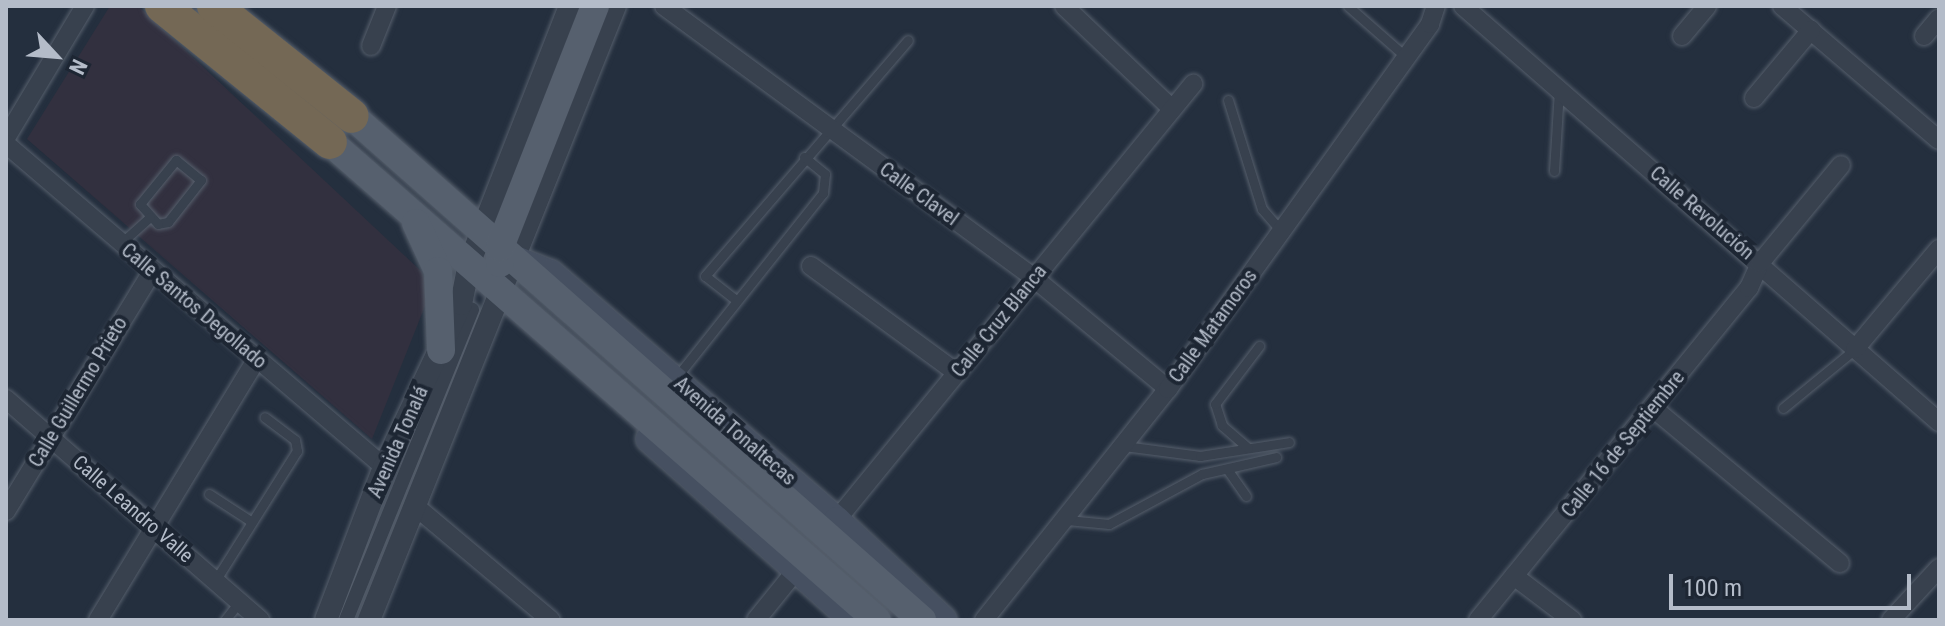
<!DOCTYPE html>
<html>
<head>
<meta charset="utf-8">
<style>
	body { margin:0 }
	#map { position:relative; width:1945px; height:626px; overflow:hidden; background:#242f3e; font-family:"Roboto Condensed",sans-serif }
	div>[style] { position:absolute }
	.medical>* { inset:0; background:#32303f }
	.roads { filter:drop-shadow(0 0 2px #565f6c) drop-shadow(0 0 2px #565f6c) }
	.service>* { height:9px; margin:-4.5px; padding:0 4.5px; transform-origin:4.5px; border-radius:4.5px; background:#38414e }
	.pedestrian>* { height:14px; margin:-7px; padding:0 7px; transform-origin:7px; border-radius:7px; background:#38414e }
	.minor>* { height:18px; margin:-9px; padding:0 9px; transform-origin:9px; border-radius:9px; background:#38414e }
	.tertiary>* { height:22px; margin:-11px; padding:0 11px; transform-origin:11px; border-radius:11px; background:#38414e }
	.secondary>* { height:26px; margin:-13px; padding:0 13px; transform-origin:13px; border-radius:13px; background:#465061 }
	.primary>* { height:28px; margin:-14px; padding:0 14px; transform-origin:14px; border-radius:14px; background:#56606e }
	.motorway>* { height:34px; margin:-17px; padding:0 17px; transform-origin:17px; border-radius:17px; background:#746855 }
	span { translate:-50% -50%; white-space:nowrap; text-align:center; line-height:1.15; -webkit-text-stroke:8px #1d2633; paint-order:stroke }
	.street-label { font-size:20px; color:#b4bcc9 }
	.frame { position:absolute; inset:0; border:8px solid #b4bcc9; pointer-events:none }
	.north { position:absolute; left:16px; top:16px; width:80px; height:80px; -webkit-text-stroke:6px #1d2633; paint-order:stroke; rotate:116deg; font-size:22px; font-weight:700; line-height:32px; text-align:center; color:#b4bcc9 }
	.north::after { content:''; display:block; margin:auto; width:28px; height:36px; background:#b4bcc9; clip-path:polygon(50% 0,100% 100%,50% 72%,0 100%) }
	.scale { position:absolute; left:1669px; top:574px; width:242px; height:36px; box-sizing:border-box; border:4px solid #b4bcc9; border-top:0; padding-left:10px; font-size:24px; line-height:28px; white-space:nowrap; color:#b4bcc9; -webkit-text-stroke:6px #1d2633; paint-order:stroke }
</style>
</head>
<body>
<div id="map">
	<div class="medical">
		<div style="clip-path:polygon(110px 6px,138px 6px,421px 271px,431px 291px,372px 439px,27px 139px)"></div>
	</div>
	<div class="roads">
		<div class="service">
			<div style="left:1348px;top:6px;width:77px;rotate:41.3deg"></div>
			<div style="left:1228px;top:100px;width:114px;rotate:72.7deg"></div>
			<div style="left:1262px;top:209px;width:29px;rotate:49deg"></div>
			<div style="left:176px;top:160px;width:32px;rotate:39deg"></div>
			<div style="left:201px;top:180px;width:53px;rotate:128.2deg"></div>
			<div style="left:168px;top:222px;width:10px;rotate:169deg"></div>
			<div style="left:158px;top:224px;width:27px;rotate:-132deg"></div>
			<div style="left:140px;top:204px;width:57px;rotate:-50.7deg"></div>
			<div style="left:1554px;top:171px;width:81px;rotate:-86.5deg"></div>
			<div style="left:120px;top:244px;width:40px;rotate:-42deg"></div>
			<div style="left:736px;top:300px;width:39px;rotate:-142deg"></div>
			<div style="left:705px;top:276px;width:311px;rotate:-49.3deg"></div>
			<div style="left:675px;top:379px;width:238px;rotate:-51.5deg"></div>
			<div style="left:823px;top:193px;width:19px;rotate:-84deg"></div>
			<div style="left:825px;top:174px;width:27px;rotate:-141deg"></div>
			<div style="left:1783px;top:408px;width:93px;rotate:-39.3deg"></div>
			<div style="left:1124px;top:446px;width:77px;rotate:7.5deg"></div>
			<div style="left:1200px;top:456px;width:90px;rotate:-8.9deg"></div>
			<div style="left:1248px;top:448px;width:35px;rotate:-139deg"></div>
			<div style="left:1222px;top:425px;width:22px;rotate:-108deg"></div>
			<div style="left:1215px;top:404px;width:73px;rotate:-52.8deg"></div>
			<div style="left:1227px;top:469px;width:33px;rotate:55deg"></div>
			<div style="left:209px;top:494px;width:51px;rotate:33.1deg"></div>
			<div style="left:1067px;top:520px;width:42px;rotate:5.4deg"></div>
			<div style="left:1109px;top:524px;width:106px;rotate:-28.3deg"></div>
			<div style="left:1202px;top:474px;width:76px;rotate:-12.9deg"></div>
			<div style="left:215px;top:581px;width:154px;rotate:-57.8deg"></div>
			<div style="left:297px;top:451px;width:11px;rotate:-100deg"></div>
			<div style="left:295px;top:440px;width:38px;rotate:-143deg"></div>
			<div style="left:225px;top:620px;width:23px;rotate:-52deg"></div>
		</div>
		<div class="pedestrian">
			<div style="left:346px;top:620px;width:335px;rotate:-67.9deg"></div>
		</div>
		<div class="minor">
			<div style="left:664px;top:6px;width:459px;rotate:36.3deg"></div>
			<div style="left:1034px;top:278px;width:174px;rotate:39.6deg"></div>
			<div style="left:1064px;top:6px;width:149px;rotate:43.6deg"></div>
			<div style="left:1463px;top:6px;width:632px;rotate:41.15deg"></div>
			<div style="left:1782px;top:6px;width:206px;rotate:40.5deg"></div>
			<div style="left:1682px;top:36px;width:39px;rotate:-50deg"></div>
			<div style="left:1924px;top:36px;width:23px;rotate:-50deg"></div>
			<div style="left:371px;top:46px;width:43px;rotate:-68.2deg"></div>
			<div style="left:1754px;top:98px;width:89px;rotate:-50deg"></div>
			<div style="left:6px;top:138px;width:154px;rotate:-59.1deg"></div>
			<div style="left:6px;top:144px;width:497px;rotate:40.5deg"></div>
			<div style="left:811px;top:266px;width:181px;rotate:36.2deg"></div>
			<div style="left:1855px;top:349px;width:131px;rotate:-50deg"></div>
			<div style="left:6px;top:399px;width:337px;rotate:41deg"></div>
			<div style="left:1653px;top:408px;width:243px;rotate:39.7deg"></div>
			<div style="left:415px;top:506px;width:177px;rotate:40deg"></div>
			<div style="left:6px;top:511px;width:280px;rotate:-58.6deg"></div>
			<div style="left:830px;top:528px;width:574px;rotate:-50.73deg"></div>
			<div style="left:1514px;top:576px;width:73px;rotate:37.2deg"></div>
			<div style="left:98px;top:620px;width:306px;rotate:-58.7deg"></div>
			<div style="left:756px;top:620px;width:73px;rotate:-51.1deg"></div>
			<div style="left:984px;top:620px;width:295px;rotate:-51.5deg"></div>
			<div style="left:1168px;top:389px;width:449px;rotate:-54.3deg"></div>
			<div style="left:1430px;top:24px;width:19px;rotate:-72deg"></div>
			<div style="left:1478px;top:620px;width:429px;rotate:-50.8deg"></div>
			<div style="left:1749px;top:288px;width:27px;rotate:-66deg"></div>
			<div style="left:1760px;top:263px;width:127px;rotate:-50.4deg"></div>
			<div style="left:1891px;top:620px;width:71px;rotate:-47.3deg"></div>
		</div>
		<div class="tertiary">
			<div style="left:326px;top:620px;width:164px;rotate:-69.2deg"></div>
			<div style="left:384px;top:467px;width:180px;rotate:-64.7deg"></div>
			<div style="left:461px;top:304px;width:41px;rotate:-78.7deg"></div>
			<div style="left:469px;top:264px;width:277px;rotate:-68.6deg"></div>
			<div style="left:369px;top:620px;width:661px;rotate:-68.17deg"></div>
		</div>
		<div class="secondary">
			<div style="left:518px;top:260px;width:35px;rotate:22deg"></div>
			<div style="left:551px;top:273px;width:378px;rotate:40.8deg"></div>
			<div style="left:837px;top:520px;width:146px;rotate:43.1deg"></div>
			<div style="left:649px;top:439px;width:273px;rotate:41.6deg"></div>
		</div>
		<div class="primary">
			<div style="left:352px;top:116px;width:761px;rotate:41.48deg"></div>
			<div style="left:330px;top:142px;width:726px;rotate:41.15deg"></div>
			<div style="left:416px;top:223px;width:53px;rotate:65.4deg"></div>
			<div style="left:438px;top:271px;width:79px;rotate:87.8deg"></div>
			<div style="left:500px;top:263px;width:16px;rotate:-90deg"></div>
			<div style="left:500px;top:247px;width:259px;rotate:-68.5deg"></div>
		</div>
		<div class="motorway">
			<div style="left:162px;top:6px;width:216px;rotate:39deg"></div>
			<div style="left:214px;top:6px;width:176px;rotate:38.6deg"></div>
		</div>
	</div>
	<div class="street-label">
		<span style="left:919px;top:194px;rotate:36deg">Calle Clavel</span>
		<span style="left:1702px;top:213px;rotate:41deg">Calle Revolución</span>
		<span style="left:194px;top:306px;rotate:40deg">Calle Santos Degollado</span>
		<span style="left:999px;top:321px;rotate:-51deg">Calle Cruz Blanca</span>
		<span style="left:1213px;top:326px;rotate:-54deg">Calle Matamoros</span>
		<span style="left:78px;top:392px;rotate:-59deg">Calle Guillermo Prieto</span>
		<span style="left:735px;top:431px;rotate:41deg">Avenida Tonaltecas</span>
		<span style="left:398px;top:442px;rotate:-66deg">Avenida Tonalá</span>
		<span style="left:1623px;top:444px;rotate:-51deg">Calle 16 de Septiembre</span>
		<span style="left:133px;top:509px;rotate:41deg">Calle Leandro Valle</span>
	</div>
	<div class="frame"></div>
	<div class="north">N</div>
	<div class="scale">100 m</div>
</div>
</body>
</html>
